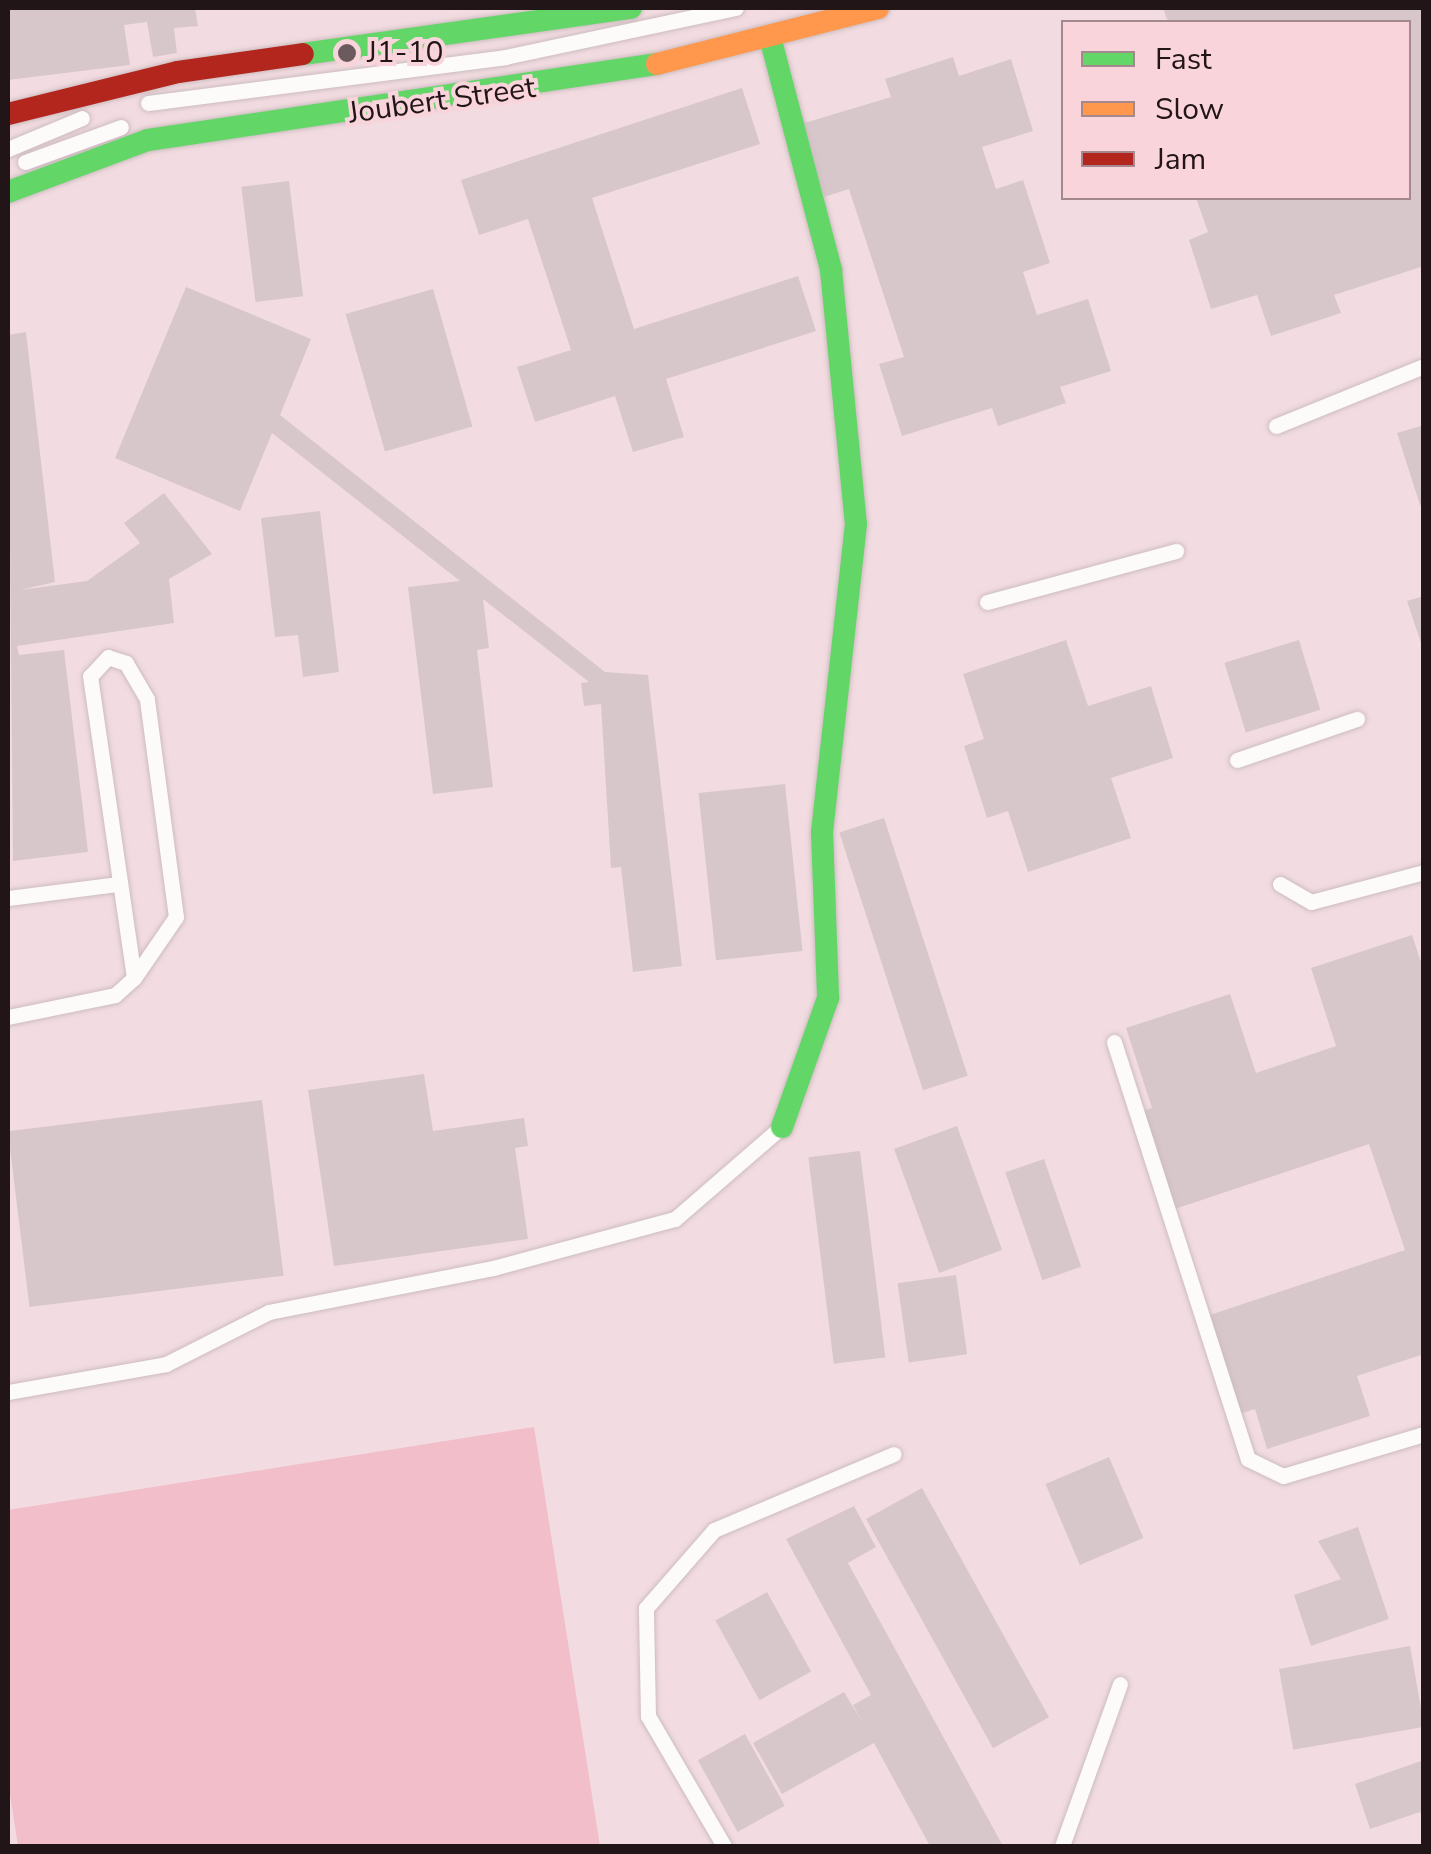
<!DOCTYPE html>
<html>
<head>
<meta charset="utf-8">
<style>
	body { margin:0 }
	#map { position:relative; width:1431px; height:1854px; overflow:hidden; background:#f2dce1; font-family:"Nunito Sans",sans-serif }
	div>[style] { position:absolute }
	.green>* { inset:0; background:#f1bec9 }
	.building>* { inset:0; background:#d7c7cb; transform-origin:0 0 }
	.roads { filter:drop-shadow(0 0 2px #ccbcbf) drop-shadow(0 0 2px #ccbcbf) }
	.lane>* { height:15px; margin:-7.5px; padding:0 7.5px; transform-origin:7.5px; border-radius:7.5px; background:#fdfafa }
	.fast>* { height:22px; margin:-11px; padding:0 11px; transform-origin:11px; border-radius:11px; background:#63d668 }
	.slow>* { height:22px; margin:-11px; padding:0 11px; transform-origin:11px; border-radius:11px; background:#ff974d }
	.jam>* { height:22px; margin:-11px; padding:0 11px; transform-origin:11px; border-radius:11px; background:#b3261e }
	.dots>* { width:28px; height:28px; translate:-50% -50%; box-sizing:border-box; border:5px solid #fad4db; border-radius:50% }
	span { translate:-50% -50%; white-space:nowrap; text-align:center; line-height:1.15; -webkit-text-stroke:8px #fad4db; paint-order:stroke }
	.poi-label { font-size:30px; color:#221518 }
	.left { translate:0 -50%; text-align:left }
	.street-label { font-size:30px; color:#221518 }
	.frame { position:absolute; inset:0; border:10px solid #221518; pointer-events:none }
	.legend { position:absolute; left:1061px; top:20px; width:350px; height:180px; box-sizing:border-box; background:#fad4db; border:2px solid #a4888d; margin:0; padding:12px 18px; list-style:none; font-size:30px; color:#221518 }
	.legend li { display:flex; align-items:center; gap:20px; height:50px }
	.legend b { width:50px; border:2px solid #a4888d }
</style>
</head>
<body>
<div id="map">
	<div class="green">
		<div style="clip-path:polygon(534px 1427px,600px 1846px,18px 1846px,8px 1781px,8px 1510px)"></div>
	</div>
	<div class="building">
		<div style="clip-path:polygon(8px 8px,195px 8px,198px 26px,174px 28px,177px 53px,153px 57px,147px 22px,124px 25px,130px 65px,8px 80px)"></div>
		<div style="clip-path:polygon(1163px 8px,1424px 8px,1424px 266px,1334px 295px,1341px 313px,1271px 336px,1257px 295px,1211px 309px,1189px 240px,1208px 232px,1196px 198px,1408px 198px,1408px 22px,1168px 22px)"></div>
		<div style="clip-path:polygon(953px 57px,959px 76px,1011px 59px,1033px 131px,982px 147px,996px 189px,1023px 180px,1050px 263px,1023px 272px,1037px 315px,1088px 299px,1111px 371px,1060px 387px,1066px 403px,998px 426px,992px 408px,902px 436px,879px 364px,904px 357px,849px 189px,824px 197px,801px 124px,891px 97px,885px 79px)"></div>
		<div style="clip-path:polygon(742px 88px,760px 144px,592px 198px,634px 329px,798px 276px,816px 331px,666px 379px,684px 437px,633px 452px,615px 396px,535px 422px,517px 367px,571px 350px,528px 219px,479px 235px,461px 180px)"></div>
		<div style="left:289px;top:181px;width:116px;height:48px;rotate:83deg"></div>
		<div style="clip-path:polygon(186px 287px,311px 339px,280px 415px,605px 672px,648px 675px,682px 966px,633px 972px,621px 867px,611px 868px,601px 704px,584px 706px,581px 683px,589px 682px,483px 599px,489px 648px,477px 650px,493px 787px,433px 794px,408px 587px,460px 581px,272px 433px,240px 511px,115px 458px)"></div>
		<div style="left:433px;top:289px;width:143px;height:91px;rotate:74deg"></div>
		<div style="clip-path:polygon(26px 332px,55px 582px,20px 590px,87px 581px,140px 543px,124px 523px,164px 493px,212px 554px,169px 579px,174px 623px,17px 646px,19px 655px,64px 650px,88px 852px,13px 861px,8px 335px)"></div>
		<div style="clip-path:polygon(1424px 425px,1424px 504px,1420px 505px,1397px 433px)"></div>
		<div style="clip-path:polygon(320px 511px,339px 672px,303px 677px,298px 635px,275px 637px,261px 518px)"></div>
		<div style="clip-path:polygon(1424px 596px,1424px 649px,1423px 649px,1407px 601px)"></div>
		<div style="clip-path:polygon(1066px 640px,1088px 706px,1151px 686px,1173px 758px,1111px 778px,1131px 838px,1028px 872px,1008px 811px,987px 818px,964px 746px,984px 739px,963px 674px)"></div>
		<div style="left:1299px;top:640px;width:73px;height:78px;rotate:73deg"></div>
		<div style="left:785px;top:784px;width:168px;height:87px;rotate:84deg"></div>
		<div style="left:884px;top:818px;width:271px;height:47px;rotate:72deg"></div>
		<div style="clip-path:polygon(1412px 935px,1424px 971px,1424px 1354px,1357px 1376px,1370px 1416px,1267px 1449px,1255px 1409px,1239px 1414px,1207px 1316px,1405px 1250px,1369px 1144px,1172px 1210px,1140px 1112px,1152px 1108px,1126px 1028px,1230px 994px,1256px 1073px,1336px 1046px,1311px 968px)"></div>
		<div style="clip-path:polygon(424px 1074px,433px 1131px,524px 1118px,528px 1146px,515px 1148px,528px 1239px,334px 1266px,308px 1090px)"></div>
		<div style="left:262px;top:1100px;width:177px;height:256px;rotate:83deg"></div>
		<div style="left:957px;top:1126px;width:132px;height:67px;rotate:70deg"></div>
		<div style="left:860px;top:1151px;width:208px;height:52px;rotate:83deg"></div>
		<div style="left:1044px;top:1159px;width:114px;height:41px;rotate:71deg"></div>
		<div style="left:956px;top:1275px;width:80px;height:59px;rotate:82deg"></div>
		<div style="left:1109px;top:1457px;width:88px;height:69px;rotate:67deg"></div>
		<div style="left:922px;top:1488px;width:262px;height:64px;rotate:61deg"></div>
		<div style="clip-path:polygon(854px 1506px,876px 1547px,848px 1563px,1003px 1846px,930px 1846px,874px 1743px,782px 1794px,753px 1743px,844px 1692px,863px 1723px,853px 1705px,871px 1695px,786px 1539px)"></div>
		<div style="clip-path:polygon(1358px 1527px,1389px 1619px,1311px 1646px,1294px 1595px,1341px 1579px,1318px 1541px)"></div>
		<div style="left:767px;top:1592px;width:91px;height:59px;rotate:61deg"></div>
		<div style="left:1410px;top:1646px;width:82px;height:133px;rotate:80deg"></div>
		<div style="left:745px;top:1734px;width:82px;height:54px;rotate:61deg"></div>
		<div style="clip-path:polygon(1424px 1760px,1424px 1820px,1420px 1812px,1370px 1829px,1355px 1784px)"></div>
	</div>
	<div class="roads">
		<div class="lane">
			<div style="left:148px;top:103px;width:360px;rotate:-7.3deg"></div>
			<div style="left:505px;top:57px;width:236px;rotate:-12deg"></div>
			<div style="left:8px;top:149px;width:80px;rotate:-22.7deg"></div>
			<div style="left:25px;top:162px;width:102px;rotate:-20deg"></div>
			<div style="left:1276px;top:426px;width:160px;rotate:-22.1deg"></div>
			<div style="left:987px;top:602px;width:196px;rotate:-15.1deg"></div>
			<div style="left:1237px;top:760px;width:127px;rotate:-18.9deg"></div>
			<div style="left:1280px;top:884px;width:36px;rotate:30deg"></div>
			<div style="left:1311px;top:902px;width:117px;rotate:-14.9deg"></div>
			<div style="left:8px;top:898px;width:110px;rotate:-7.3deg"></div>
			<div style="left:8px;top:1017px;width:109px;rotate:-11.6deg"></div>
			<div style="left:115px;top:995px;width:25px;rotate:-42deg"></div>
			<div style="left:134px;top:978px;width:74px;rotate:-55.5deg"></div>
			<div style="left:176px;top:917px;width:220px;rotate:-97.6deg"></div>
			<div style="left:147px;top:699px;width:42px;rotate:-120.3deg"></div>
			<div style="left:126px;top:663px;width:19px;rotate:-162deg"></div>
			<div style="left:108px;top:657px;width:26px;rotate:133deg"></div>
			<div style="left:90px;top:676px;width:305px;rotate:81.7deg"></div>
			<div style="left:1114px;top:1042px;width:438px;rotate:72.2deg"></div>
			<div style="left:1248px;top:1459px;width:39px;rotate:26deg"></div>
			<div style="left:1283px;top:1476px;width:147px;rotate:-16.6deg"></div>
			<div style="left:8px;top:1392px;width:160px;rotate:-10deg"></div>
			<div style="left:166px;top:1364px;width:115px;rotate:-26.8deg"></div>
			<div style="left:269px;top:1312px;width:228px;rotate:-11.1deg"></div>
			<div style="left:493px;top:1268px;width:188px;rotate:-15.1deg"></div>
			<div style="left:675px;top:1219px;width:138px;rotate:-40.9deg"></div>
			<div style="left:724px;top:1846px;width:151px;rotate:-120.3deg"></div>
			<div style="left:648px;top:1716px;width:108px;rotate:-91.1deg"></div>
			<div style="left:646px;top:1608px;width:103px;rotate:-48.9deg"></div>
			<div style="left:714px;top:1530px;width:195px;rotate:-22.9deg"></div>
			<div style="left:1062px;top:1846px;width:172px;rotate:-70.3deg"></div>
		</div>
		<div class="fast">
			<div style="left:770px;top:37px;width:241px;rotate:75.3deg"></div>
			<div style="left:831px;top:270px;width:255px;rotate:84.4deg"></div>
			<div style="left:856px;top:524px;width:310px;rotate:96.3deg"></div>
			<div style="left:822px;top:832px;width:166px;rotate:87.9deg"></div>
			<div style="left:828px;top:998px;width:137px;rotate:109.6deg"></div>
			<div style="left:303px;top:54px;width:331px;rotate:-8deg"></div>
			<div style="left:8px;top:192px;width:149px;rotate:-20.4deg"></div>
			<div style="left:148px;top:140px;width:515px;rotate:-8.49deg"></div>
		</div>
		<div class="slow">
			<div style="left:657px;top:64px;width:228px;rotate:-14.2deg"></div>
		</div>
		<div class="jam">
			<div style="left:8px;top:114px;width:175px;rotate:-13.9deg"></div>
			<div style="left:178px;top:72px;width:126px;rotate:-8.2deg"></div>
		</div>
	</div>
	<div class="dots">
		<div style="left:347px;top:53px;background:#6b5b5e"></div>
	</div>
	<div class="poi-label">
		<span class="left" style="left:367px;top:53px">J1-10</span>
	</div>
	<div class="street-label">
		<span style="left:442px;top:101px;rotate:-8deg">Joubert Street</span>
	</div>
	<div class="frame"></div>
	<ul class="legend">
	<li><b style="height:12px;background:#63d668"></b>Fast</li>
	<li><b style="height:12px;background:#ff974d"></b>Slow</li>
	<li><b style="height:12px;background:#b3261e"></b>Jam</li>
	</ul>
</div>
</body>
</html>
